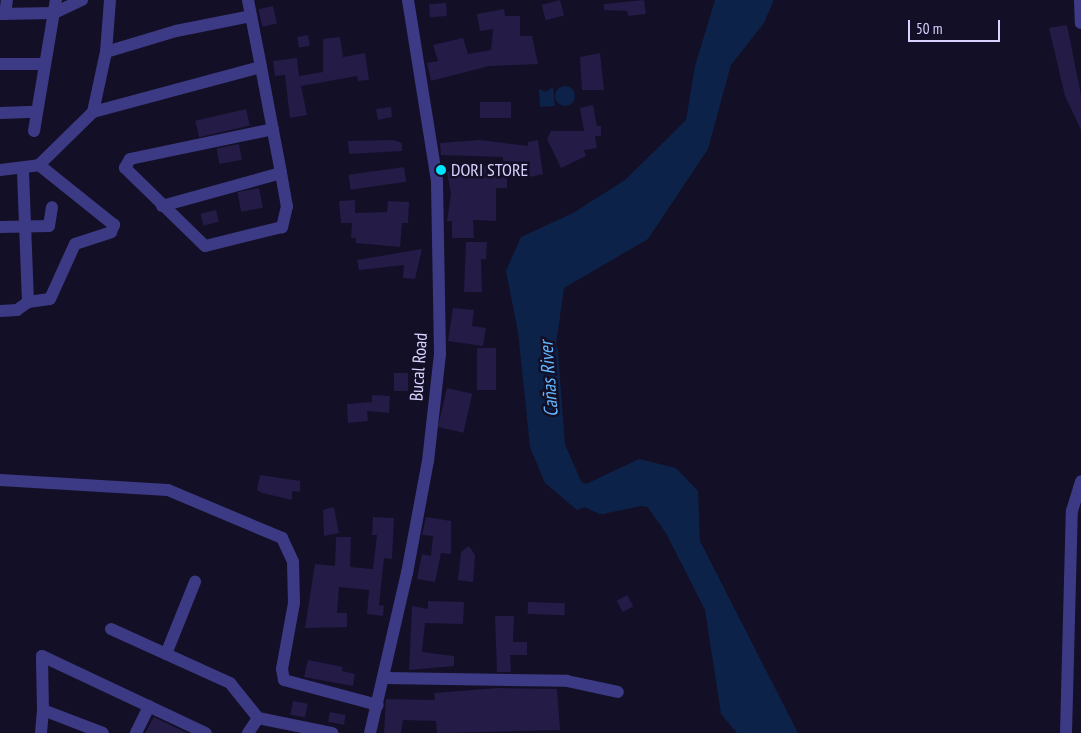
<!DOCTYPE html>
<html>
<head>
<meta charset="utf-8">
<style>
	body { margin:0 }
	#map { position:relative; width:1081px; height:733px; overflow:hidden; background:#130f26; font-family:"PT Sans Narrow",sans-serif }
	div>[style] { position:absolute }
	.water>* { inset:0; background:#0c2248 }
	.round { border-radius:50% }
	.river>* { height:22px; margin:-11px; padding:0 11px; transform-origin:11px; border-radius:11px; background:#0c2248 }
	.building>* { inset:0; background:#241b47; transform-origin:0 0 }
	.minor>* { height:12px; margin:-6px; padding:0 6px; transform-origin:6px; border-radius:6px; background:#3d3a85 }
	.dots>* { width:14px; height:14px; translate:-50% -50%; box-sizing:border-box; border:2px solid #130f26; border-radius:50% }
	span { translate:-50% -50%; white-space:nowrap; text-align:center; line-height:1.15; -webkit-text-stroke:5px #130f26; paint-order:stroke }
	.poi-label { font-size:18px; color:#d9d4ff }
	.left { translate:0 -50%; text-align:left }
	.street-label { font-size:18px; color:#d9d4ff }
	.water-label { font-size:19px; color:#62b6ff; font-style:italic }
	.scale { position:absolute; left:908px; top:20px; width:92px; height:22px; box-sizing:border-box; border:2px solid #d9d4ff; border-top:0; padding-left:6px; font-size:15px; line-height:18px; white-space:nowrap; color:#d9d4ff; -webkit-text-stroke:4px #130f26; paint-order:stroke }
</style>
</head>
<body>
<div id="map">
	<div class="water">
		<div style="clip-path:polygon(715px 0,760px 0,739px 35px,708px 149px,648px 239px,564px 288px,545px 424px,569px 471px,584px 485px,639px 459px,676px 468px,698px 491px,700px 541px,798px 733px,737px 733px,721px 714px,705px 610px,666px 533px,643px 501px,613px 496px,577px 510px,545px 483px,530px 447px,518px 332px,506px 271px,521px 237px,573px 213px,625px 180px,686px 120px,695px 66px)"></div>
		<div class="round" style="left:555px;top:86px;width:20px;height:20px"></div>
		<div style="clip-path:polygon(553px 87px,555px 106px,540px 107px,539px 89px,546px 92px)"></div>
	</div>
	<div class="river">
		<div style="left:720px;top:61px;width:55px;rotate:-51.7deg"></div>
		<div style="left:754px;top:18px;width:20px;rotate:-66deg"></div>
		<div style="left:547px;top:351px;width:96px;rotate:85.8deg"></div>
		<div style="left:554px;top:447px;width:47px;rotate:66.2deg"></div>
		<div style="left:573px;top:490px;width:32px;rotate:24deg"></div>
		<div style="left:602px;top:503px;width:40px;rotate:-12deg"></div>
		<div style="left:641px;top:495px;width:17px;rotate:7deg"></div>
	</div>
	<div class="building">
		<div style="left:560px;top:0;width:16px;height:19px;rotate:75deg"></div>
		<div style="clip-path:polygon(644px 0,646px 14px,628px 16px,627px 11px,604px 10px,604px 4px)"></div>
		<div style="left:446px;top:3px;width:13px;height:17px;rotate:86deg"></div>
		<div style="left:273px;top:6px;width:18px;height:15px;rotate:77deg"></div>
		<div style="clip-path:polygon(504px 9px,505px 16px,520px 16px,520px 36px,532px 36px,538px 64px,489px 66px,431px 81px,427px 63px,438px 61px,433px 45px,463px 38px,468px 54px,491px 50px,493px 29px,480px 31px,477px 14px)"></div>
		<div style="clip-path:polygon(1067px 25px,1081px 95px,1081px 130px,1065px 96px,1049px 28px)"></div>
		<div style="left:308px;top:35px;width:11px;height:11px;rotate:80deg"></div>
		<div style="clip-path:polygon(340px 37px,343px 57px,365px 53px,369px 80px,358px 81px,357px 76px,301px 86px,307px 115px,290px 118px,285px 75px,275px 76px,273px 61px,297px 58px,299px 76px,323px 72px,323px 39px)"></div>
		<div style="clip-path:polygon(600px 53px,604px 90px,582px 90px,580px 57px)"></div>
		<div style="left:480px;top:102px;width:31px;height:16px"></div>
		<div style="clip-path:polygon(593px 105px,597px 126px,601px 126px,601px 136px,595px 136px,597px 148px,584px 150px,586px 156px,561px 168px,547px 139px,551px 131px,584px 131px,580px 108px)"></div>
		<div style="clip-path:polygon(391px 107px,392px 117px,378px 120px,376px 109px)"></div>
		<div style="left:246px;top:109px;width:17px;height:52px;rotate:77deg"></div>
		<div style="clip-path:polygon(394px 140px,402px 143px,402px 151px,349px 154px,348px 141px)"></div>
		<div style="clip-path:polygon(480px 140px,528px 146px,528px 142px,538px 140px,543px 174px,529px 177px,526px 162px,503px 161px,503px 157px,441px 155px,440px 143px)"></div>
		<div style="left:239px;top:144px;width:16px;height:23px;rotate:79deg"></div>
		<div style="clip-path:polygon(507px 162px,507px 188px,496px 188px,496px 221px,473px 220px,474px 238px,452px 238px,452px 221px,447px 221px,451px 194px,447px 172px)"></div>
		<div style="left:404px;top:167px;width:15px;height:56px;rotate:82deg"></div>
		<div style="left:259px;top:188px;width:20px;height:22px;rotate:79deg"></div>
		<div style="clip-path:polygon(355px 200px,355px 213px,387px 212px,388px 201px,409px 202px,408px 223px,402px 223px,400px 247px,356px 243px,356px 238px,351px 238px,352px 223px,341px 223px,339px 201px)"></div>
		<div style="left:216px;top:210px;width:12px;height:16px;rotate:76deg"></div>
		<div style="clip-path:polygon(466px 242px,487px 242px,486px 259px,481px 259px,482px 292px,464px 292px)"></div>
		<div style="clip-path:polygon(422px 249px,415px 279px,403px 278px,404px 265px,359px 270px,357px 260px)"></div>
		<div style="clip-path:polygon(453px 308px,474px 310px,472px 326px,486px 328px,483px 346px,448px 341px)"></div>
		<div style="left:477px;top:348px;width:19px;height:42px"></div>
		<div style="left:394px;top:373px;width:14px;height:18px"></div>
		<div style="left:447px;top:388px;width:26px;height:40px;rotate:13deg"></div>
		<div style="clip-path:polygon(372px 395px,390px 396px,389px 413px,367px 411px,368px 421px,348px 423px,347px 404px,372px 402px)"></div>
		<div style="clip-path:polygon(260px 475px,300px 481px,300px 492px,292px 491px,292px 500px,262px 493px,257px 490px)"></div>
		<div style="clip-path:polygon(334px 507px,339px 533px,324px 536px,323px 510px)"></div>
		<div style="clip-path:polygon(373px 517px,394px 518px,392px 559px,384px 558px,379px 605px,384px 606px,383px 616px,367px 614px,369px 590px,339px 587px,337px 613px,347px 613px,347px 627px,305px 628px,315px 564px,335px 566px,336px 537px,351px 537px,350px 567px,373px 569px,377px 535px,372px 535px)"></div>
		<div style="clip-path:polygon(426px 517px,451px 521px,451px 554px,441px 553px,435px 582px,417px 579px,422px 554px,431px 556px,433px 536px,422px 535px)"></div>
		<div style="clip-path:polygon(469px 546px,475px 555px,473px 582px,458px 580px,461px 552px)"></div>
		<div style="left:627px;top:595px;width:13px;height:12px;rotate:61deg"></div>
		<div style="clip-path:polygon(428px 601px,464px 602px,463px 624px,425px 623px,422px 652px,454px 656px,454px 666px,409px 670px,412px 606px,428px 609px)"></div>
		<div style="left:528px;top:602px;width:37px;height:12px;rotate:2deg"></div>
		<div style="clip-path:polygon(495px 616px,514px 616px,513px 642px,527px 642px,527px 655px,510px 655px,511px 672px,497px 672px)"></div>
		<div style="clip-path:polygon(308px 660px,343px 667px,342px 671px,355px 674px,353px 686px,304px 677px)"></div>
		<div style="clip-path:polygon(497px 688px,557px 689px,560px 730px,437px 733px,436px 721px,403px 720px,401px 733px,384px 733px,386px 699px,435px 700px,434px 693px)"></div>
		<div style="left:293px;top:701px;width:15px;height:14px;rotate:11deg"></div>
		<div style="left:330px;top:712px;width:16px;height:10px;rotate:11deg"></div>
		<div style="clip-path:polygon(154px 717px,187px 733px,145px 733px)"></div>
	</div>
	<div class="minor">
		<div style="left:248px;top:0;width:68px;rotate:79deg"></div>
		<div style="left:261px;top:67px;width:108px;rotate:79.3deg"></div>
		<div style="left:281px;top:173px;width:34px;rotate:80deg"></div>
		<div style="left:287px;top:206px;width:22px;rotate:103deg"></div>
		<div style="left:282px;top:227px;width:79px;rotate:166.1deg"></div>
		<div style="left:205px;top:246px;width:112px;rotate:-135.7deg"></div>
		<div style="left:125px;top:168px;width:10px;rotate:-61deg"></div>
		<div style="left:130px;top:159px;width:146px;rotate:-11.8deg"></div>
		<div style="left:1080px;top:0;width:23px;rotate:88deg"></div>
		<div style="left:0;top:14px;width:54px;rotate:-1.1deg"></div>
		<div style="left:54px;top:13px;width:31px;rotate:-25deg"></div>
		<div style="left:5px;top:14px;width:14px;rotate:-82deg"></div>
		<div style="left:106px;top:52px;width:73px;rotate:-16.7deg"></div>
		<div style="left:176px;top:31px;width:76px;rotate:-11.3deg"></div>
		<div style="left:0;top:64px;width:42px"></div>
		<div style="left:93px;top:112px;width:174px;rotate:-15deg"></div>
		<div style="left:0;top:113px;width:36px;rotate:-2deg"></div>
		<div style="left:34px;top:131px;width:133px;rotate:-80.5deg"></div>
		<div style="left:0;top:170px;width:39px;rotate:-7deg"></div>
		<div style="left:39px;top:165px;width:76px;rotate:-44.5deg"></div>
		<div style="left:93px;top:112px;width:61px;rotate:-77.8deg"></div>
		<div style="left:106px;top:52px;width:52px;rotate:-85.6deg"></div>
		<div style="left:162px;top:206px;width:123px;rotate:-15.5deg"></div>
		<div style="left:0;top:227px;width:49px;rotate:-1.2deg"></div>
		<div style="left:49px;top:226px;width:19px;rotate:-81deg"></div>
		<div style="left:28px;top:302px;width:22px;rotate:-8deg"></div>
		<div style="left:50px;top:299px;width:60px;rotate:-65.6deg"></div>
		<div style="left:75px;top:244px;width:38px;rotate:-18deg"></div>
		<div style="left:111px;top:232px;width:8px;rotate:-67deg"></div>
		<div style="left:114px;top:225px;width:96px;rotate:-141.3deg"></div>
		<div style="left:0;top:311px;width:17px;rotate:-3deg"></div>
		<div style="left:17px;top:310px;width:14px;rotate:-36deg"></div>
		<div style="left:28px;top:302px;width:132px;rotate:-92.2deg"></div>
		<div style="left:0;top:480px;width:168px;rotate:3.4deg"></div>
		<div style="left:168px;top:490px;width:124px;rotate:22.8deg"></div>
		<div style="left:282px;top:538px;width:26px;rotate:65deg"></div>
		<div style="left:293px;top:562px;width:41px;rotate:88.6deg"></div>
		<div style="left:294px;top:603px;width:67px;rotate:100.3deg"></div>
		<div style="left:282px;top:669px;width:11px;rotate:80deg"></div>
		<div style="left:284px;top:680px;width:97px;rotate:14.9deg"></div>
		<div style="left:111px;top:629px;width:131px;rotate:24.4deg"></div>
		<div style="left:230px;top:683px;width:45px;rotate:51.3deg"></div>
		<div style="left:258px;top:718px;width:76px;rotate:11.5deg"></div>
		<div style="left:166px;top:654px;width:78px;rotate:-68.1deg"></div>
		<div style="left:386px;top:678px;width:181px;rotate:0.9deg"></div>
		<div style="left:567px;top:681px;width:52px;rotate:12.2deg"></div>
		<div style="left:43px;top:710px;width:54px;rotate:-91.1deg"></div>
		<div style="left:42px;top:656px;width:181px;rotate:25.2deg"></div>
		<div style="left:41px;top:733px;width:23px;rotate:-85deg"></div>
		<div style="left:43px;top:710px;width:64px;rotate:21deg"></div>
		<div style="left:136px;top:733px;width:30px;rotate:-64deg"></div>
		<div style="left:248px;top:733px;width:18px;rotate:-56deg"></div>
		<div style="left:370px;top:733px;width:164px;rotate:-77deg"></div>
		<div style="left:407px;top:573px;width:114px;rotate:-79.4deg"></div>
		<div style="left:428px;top:461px;width:108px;rotate:-83.6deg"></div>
		<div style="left:440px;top:354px;width:173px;rotate:-91deg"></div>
		<div style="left:437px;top:181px;width:183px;rotate:-99.1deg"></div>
		<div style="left:1066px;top:733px;width:222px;rotate:-88.5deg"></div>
		<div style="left:1072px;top:511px;width:31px;rotate:-73deg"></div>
	</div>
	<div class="dots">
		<div style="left:441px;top:170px;background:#00e5ff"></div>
	</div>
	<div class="poi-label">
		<span class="left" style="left:451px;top:170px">DORI STORE</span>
	</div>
	<div class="street-label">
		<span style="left:419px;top:367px;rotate:-86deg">Bucal Road</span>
	</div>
	<div class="water-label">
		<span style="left:549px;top:379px;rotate:-94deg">Cañas River</span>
	</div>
	<div class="scale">50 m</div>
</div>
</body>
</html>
